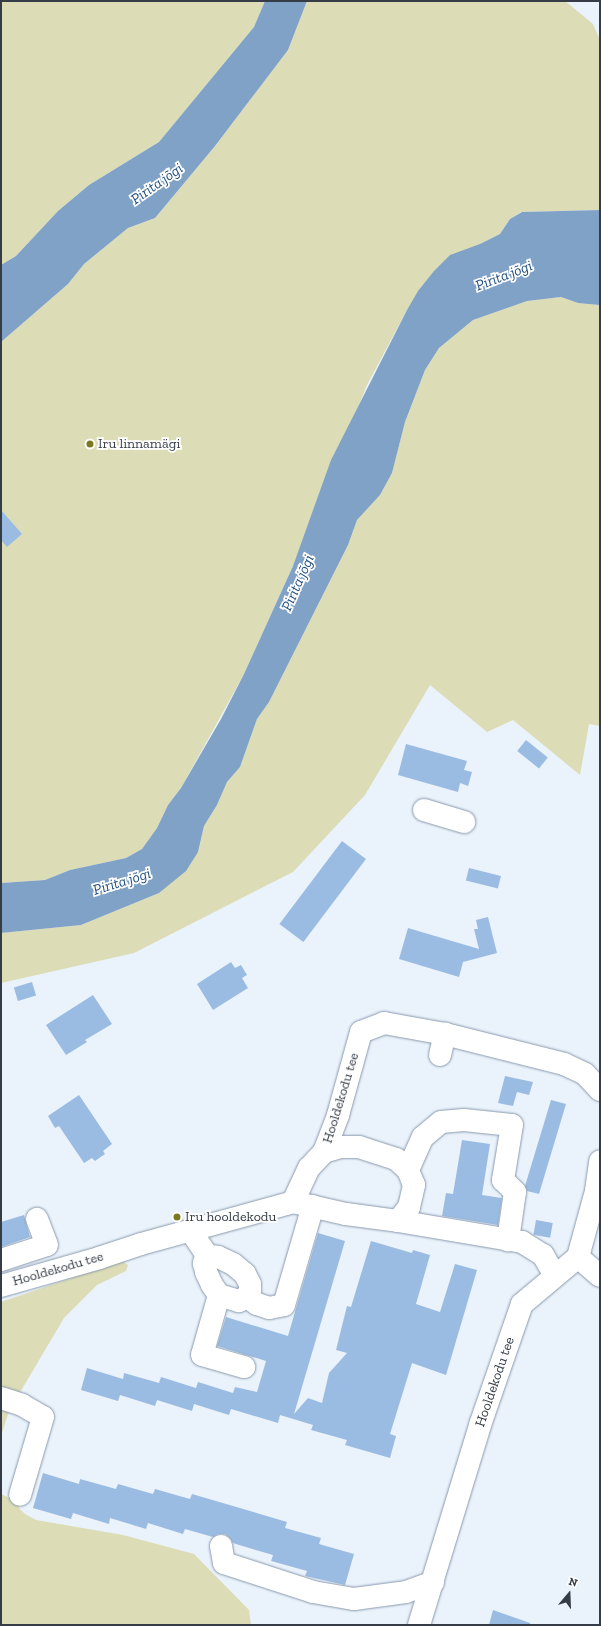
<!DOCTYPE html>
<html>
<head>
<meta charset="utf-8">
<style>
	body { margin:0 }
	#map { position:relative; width:601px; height:1626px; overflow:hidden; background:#eaf2fb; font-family:"Zilla Slab",serif }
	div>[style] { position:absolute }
	.green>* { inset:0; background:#dcdcb6 }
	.water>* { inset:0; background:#81a2c7 }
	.building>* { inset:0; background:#9bbce2; transform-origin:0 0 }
	.roads { filter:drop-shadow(0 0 1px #8899ad) drop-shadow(0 0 1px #8899ad) }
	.minor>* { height:22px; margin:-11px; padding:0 11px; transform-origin:11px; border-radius:11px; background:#fff }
	.dots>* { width:11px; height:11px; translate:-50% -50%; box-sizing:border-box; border:2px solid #fff; border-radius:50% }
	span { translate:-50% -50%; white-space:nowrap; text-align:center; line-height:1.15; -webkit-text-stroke:3.5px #fff; paint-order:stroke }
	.poi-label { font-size:14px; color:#353c45 }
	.left { translate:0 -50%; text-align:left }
	.street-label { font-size:14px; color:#353c45 }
	.water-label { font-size:15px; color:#225080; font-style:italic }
	.frame { position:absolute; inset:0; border:2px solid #353c45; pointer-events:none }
	.north { position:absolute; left:549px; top:1574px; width:40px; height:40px; -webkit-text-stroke:3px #fff; paint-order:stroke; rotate:19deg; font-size:11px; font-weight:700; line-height:16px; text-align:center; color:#353c45 }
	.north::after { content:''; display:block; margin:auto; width:14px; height:18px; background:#353c45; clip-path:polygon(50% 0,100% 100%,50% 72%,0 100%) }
</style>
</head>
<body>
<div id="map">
	<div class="green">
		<div style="clip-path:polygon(1px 1px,265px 1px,254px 27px,159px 142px,89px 185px,58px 211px,16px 256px,1px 265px)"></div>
		<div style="clip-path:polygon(307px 1px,565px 1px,593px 24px,600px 40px,600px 210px,521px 212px,510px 219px,500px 234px,480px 244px,407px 310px,367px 385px,293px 566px,244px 674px,181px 788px,168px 805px,157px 828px,142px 849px,126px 858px,70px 870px,45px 880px,1px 883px,1px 342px,68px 284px,84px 264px,128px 228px,155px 218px,215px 146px,288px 50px)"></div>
		<div style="clip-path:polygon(561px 297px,578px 303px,599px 305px,600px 307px,600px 726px,589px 724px,580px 775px,513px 720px,487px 732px,430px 685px,365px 795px,293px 872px,134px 953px,1px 983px,1px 933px,81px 925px,159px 893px,198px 852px,204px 826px,217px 805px,227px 782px,240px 767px,257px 719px,269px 702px,348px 545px,357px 520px,380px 495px,392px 473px,405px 422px,425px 370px,439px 348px,473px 320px,527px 301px)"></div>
		<div style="clip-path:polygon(122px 1261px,128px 1265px,126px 1271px,97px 1285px,64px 1318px,9px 1411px,1px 1436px,1px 1302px)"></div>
		<div style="clip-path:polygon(1px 1494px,18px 1502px,19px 1508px,25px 1514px,36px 1520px,123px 1535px,194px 1554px,249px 1610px,251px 1625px,1px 1625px)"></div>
	</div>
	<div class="water">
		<div style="clip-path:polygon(265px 1px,307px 1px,288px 50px,215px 146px,155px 218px,128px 228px,84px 264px,68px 284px,1px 342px,1px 265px,16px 256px,58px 211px,89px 185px,159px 142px,254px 27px)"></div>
		<div style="clip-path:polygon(600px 210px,600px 307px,599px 305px,578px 303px,561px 297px,527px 301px,473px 320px,439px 348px,425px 370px,405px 422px,392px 473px,380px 495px,357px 520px,348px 545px,269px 702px,257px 719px,240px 767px,227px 782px,217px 805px,204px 826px,198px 852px,186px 871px,159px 893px,81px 925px,1px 933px,1px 883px,45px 880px,70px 870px,126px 858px,142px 849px,157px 828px,168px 805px,181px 788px,221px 719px,244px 674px,293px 566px,331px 460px,407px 310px,418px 291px,434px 271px,450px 255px,480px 244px,500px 234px,510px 219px,522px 212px)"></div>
	</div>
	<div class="building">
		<div style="clip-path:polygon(1px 510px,22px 534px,7px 547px,1px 540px)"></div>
		<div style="left:526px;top:740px;width:28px;height:14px;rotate:39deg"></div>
		<div style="clip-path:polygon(406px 744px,467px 761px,464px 770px,472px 772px,468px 786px,460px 783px,458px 792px,398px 775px)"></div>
		<div style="left:342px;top:841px;width:30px;height:104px;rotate:37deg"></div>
		<div style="left:469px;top:868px;width:33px;height:13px;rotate:14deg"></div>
		<div style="clip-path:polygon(488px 917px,497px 953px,463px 962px,459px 977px,399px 959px,408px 928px,479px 949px,474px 929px,478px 929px,476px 920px)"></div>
		<div style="clip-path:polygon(231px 962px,235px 968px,241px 965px,247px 975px,242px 978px,248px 988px,213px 1010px,197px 984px)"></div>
		<div style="left:32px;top:982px;width:14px;height:19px;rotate:73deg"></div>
		<div style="clip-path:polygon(93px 995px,112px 1024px,85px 1040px,87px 1042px,66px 1055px,46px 1025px)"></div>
		<div style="clip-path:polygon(505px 1076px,533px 1082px,529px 1095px,517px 1092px,513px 1106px,498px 1103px)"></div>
		<div style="clip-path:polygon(79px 1095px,112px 1144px,103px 1151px,105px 1154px,95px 1161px,92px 1158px,84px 1163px,59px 1126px,55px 1128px,48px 1116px)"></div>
		<div style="clip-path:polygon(551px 1100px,566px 1104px,539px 1194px,527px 1191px,525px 1186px)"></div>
		<div style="clip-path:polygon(462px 1140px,490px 1144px,482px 1195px,502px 1198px,498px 1225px,442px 1216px,446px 1193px,453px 1194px)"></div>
		<div style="clip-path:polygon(24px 1215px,30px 1237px,1px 1247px,1px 1222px)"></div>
		<div style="left:536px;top:1220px;width:17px;height:15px;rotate:10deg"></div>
		<div style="clip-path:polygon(318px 1233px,345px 1241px,294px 1414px,308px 1398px,322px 1403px,329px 1373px,347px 1353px,336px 1350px,347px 1306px,351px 1307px,371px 1241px,412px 1253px,413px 1250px,430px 1255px,416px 1304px,440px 1312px,455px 1264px,477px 1270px,446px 1375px,412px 1363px,390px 1434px,396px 1436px,390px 1458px,345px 1445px,347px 1440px,311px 1430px,313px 1425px,280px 1415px,278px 1423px,231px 1409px,229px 1415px,194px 1404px,192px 1411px,157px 1400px,155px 1406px,120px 1395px,118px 1401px,81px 1390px,87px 1368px,123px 1379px,124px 1373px,159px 1383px,161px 1377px,196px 1388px,198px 1382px,233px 1393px,235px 1387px,257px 1392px,266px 1361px,217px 1346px,226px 1317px,288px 1336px)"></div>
		<div style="clip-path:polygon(43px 1473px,79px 1484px,80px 1479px,116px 1489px,118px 1484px,153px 1494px,155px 1489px,190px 1499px,192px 1494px,287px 1522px,285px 1528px,321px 1538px,319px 1544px,354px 1554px,345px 1585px,305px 1576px,307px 1571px,271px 1561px,273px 1555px,239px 1545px,233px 1543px,230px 1538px,225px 1534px,218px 1534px,213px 1537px,185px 1529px,183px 1534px,148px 1523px,146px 1529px,110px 1518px,109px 1524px,73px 1513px,71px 1519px,33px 1508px)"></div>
		<div style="clip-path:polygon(493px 1610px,530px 1623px,530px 1625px,489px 1625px)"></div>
	</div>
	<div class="roads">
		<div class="minor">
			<div style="left:424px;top:810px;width:42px;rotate:16.7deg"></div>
			<div style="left:440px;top:1055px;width:22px;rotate:-77deg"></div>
			<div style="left:408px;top:1170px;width:36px;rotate:-66deg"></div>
			<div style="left:423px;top:1137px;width:23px;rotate:-40deg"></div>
			<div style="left:441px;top:1122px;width:23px;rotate:-5deg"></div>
			<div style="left:464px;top:1120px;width:48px;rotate:5.9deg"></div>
			<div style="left:512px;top:1125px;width:56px;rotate:99.3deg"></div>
			<div style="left:503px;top:1180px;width:17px;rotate:45deg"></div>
			<div style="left:515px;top:1192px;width:49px;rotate:98.3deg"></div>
			<div style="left:293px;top:1202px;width:38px;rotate:-65deg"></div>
			<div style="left:309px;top:1168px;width:22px;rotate:-47deg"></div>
			<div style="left:324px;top:1152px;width:40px;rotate:-69deg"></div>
			<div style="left:338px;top:1115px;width:86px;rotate:-74.5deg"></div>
			<div style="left:361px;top:1032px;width:25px;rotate:-21deg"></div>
			<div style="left:384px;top:1023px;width:62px;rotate:10.2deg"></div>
			<div style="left:445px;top:1034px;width:123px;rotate:14.1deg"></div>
			<div style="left:564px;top:1064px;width:23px;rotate:25deg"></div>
			<div style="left:585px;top:1074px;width:22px;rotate:47deg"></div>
			<div style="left:398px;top:1221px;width:126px;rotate:9.6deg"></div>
			<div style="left:522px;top:1242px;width:25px;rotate:32deg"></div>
			<div style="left:543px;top:1255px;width:24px;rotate:60deg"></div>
			<div style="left:190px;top:1230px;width:30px;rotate:56deg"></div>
			<div style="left:207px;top:1255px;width:9px;rotate:111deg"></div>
			<div style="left:204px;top:1263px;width:9px;rotate:77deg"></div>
			<div style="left:206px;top:1272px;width:14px;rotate:65deg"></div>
			<div style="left:212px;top:1285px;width:12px;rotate:55deg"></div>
			<div style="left:219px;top:1295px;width:21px;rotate:17deg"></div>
			<div style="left:239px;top:1301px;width:9px;rotate:-27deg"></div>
			<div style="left:247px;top:1297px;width:8px;rotate:-67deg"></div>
			<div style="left:250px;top:1290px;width:6px;rotate:-90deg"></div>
			<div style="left:250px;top:1284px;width:11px;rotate:-117deg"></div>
			<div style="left:245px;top:1274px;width:16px;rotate:-140deg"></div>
			<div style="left:233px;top:1264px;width:17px;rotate:-155deg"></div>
			<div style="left:218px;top:1257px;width:11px;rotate:-170deg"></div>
			<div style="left:578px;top:1257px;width:29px;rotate:41deg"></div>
			<div style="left:1px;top:1260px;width:48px;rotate:-18.1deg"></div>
			<div style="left:47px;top:1245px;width:28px;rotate:-111deg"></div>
			<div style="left:1px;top:1286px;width:102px;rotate:-15.9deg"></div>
			<div style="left:99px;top:1258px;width:44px;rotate:-18.4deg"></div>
			<div style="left:141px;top:1244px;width:158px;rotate:-15.4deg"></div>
			<div style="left:293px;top:1202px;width:54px;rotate:12.8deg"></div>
			<div style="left:346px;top:1214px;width:52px;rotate:7.7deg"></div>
			<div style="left:398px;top:1221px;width:18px;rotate:-52deg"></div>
			<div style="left:409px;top:1207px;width:23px;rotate:-77deg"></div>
			<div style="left:414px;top:1185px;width:16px;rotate:-112deg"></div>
			<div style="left:408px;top:1170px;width:16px;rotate:-137deg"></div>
			<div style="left:396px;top:1159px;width:39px;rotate:-162deg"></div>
			<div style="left:359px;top:1147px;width:18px;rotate:180deg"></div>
			<div style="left:341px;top:1147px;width:18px;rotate:164deg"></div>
			<div style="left:219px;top:1295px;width:62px;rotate:105.8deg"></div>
			<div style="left:202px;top:1355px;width:44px;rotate:15.9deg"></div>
			<div style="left:247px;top:1297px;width:12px;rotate:35deg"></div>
			<div style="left:257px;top:1304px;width:13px;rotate:18deg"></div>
			<div style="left:269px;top:1308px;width:15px;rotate:-11deg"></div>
			<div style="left:284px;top:1305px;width:103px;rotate:-73.7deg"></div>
			<div style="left:1px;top:1398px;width:22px;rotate:18deg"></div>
			<div style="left:22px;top:1405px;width:24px;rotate:30deg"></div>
			<div style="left:43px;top:1417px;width:81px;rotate:106.4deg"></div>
			<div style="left:221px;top:1546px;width:17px;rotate:80deg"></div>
			<div style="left:224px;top:1563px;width:94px;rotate:18deg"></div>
			<div style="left:313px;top:1592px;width:42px;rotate:9.7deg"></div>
			<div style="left:354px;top:1599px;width:52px;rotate:-7.7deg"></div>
			<div style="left:406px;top:1592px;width:29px;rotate:-20deg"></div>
			<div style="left:419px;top:1625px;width:209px;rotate:-73deg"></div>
			<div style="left:480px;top:1425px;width:128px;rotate:-70.9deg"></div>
			<div style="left:522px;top:1304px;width:73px;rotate:-40deg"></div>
			<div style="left:578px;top:1257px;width:68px;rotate:-74.7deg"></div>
			<div style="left:596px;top:1191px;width:30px;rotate:-82deg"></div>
		</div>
	</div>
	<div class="dots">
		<div style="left:90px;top:444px;background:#7b791f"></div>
		<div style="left:177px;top:1217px;background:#7b791f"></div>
	</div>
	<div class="poi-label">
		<span class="left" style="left:98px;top:444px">Iru linnamägi</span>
		<span class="left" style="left:185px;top:1217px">Iru hooldekodu</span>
	</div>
	<div class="street-label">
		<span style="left:341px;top:1098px;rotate:-73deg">Hooldekodu tee</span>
		<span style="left:58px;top:1269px;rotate:-16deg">Hooldekodu tee</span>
		<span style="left:495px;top:1382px;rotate:-71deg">Hooldekodu tee</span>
	</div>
	<div class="water-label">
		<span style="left:157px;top:184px;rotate:-35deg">Pirita jõgi</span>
		<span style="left:504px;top:276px;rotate:-21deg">Pirita jõgi</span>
		<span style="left:298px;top:583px;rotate:-66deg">Pirita jõgi</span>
		<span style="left:122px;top:882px;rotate:-17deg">Pirita jõgi</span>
	</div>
	<div class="frame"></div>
	<div class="north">N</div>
</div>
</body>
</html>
